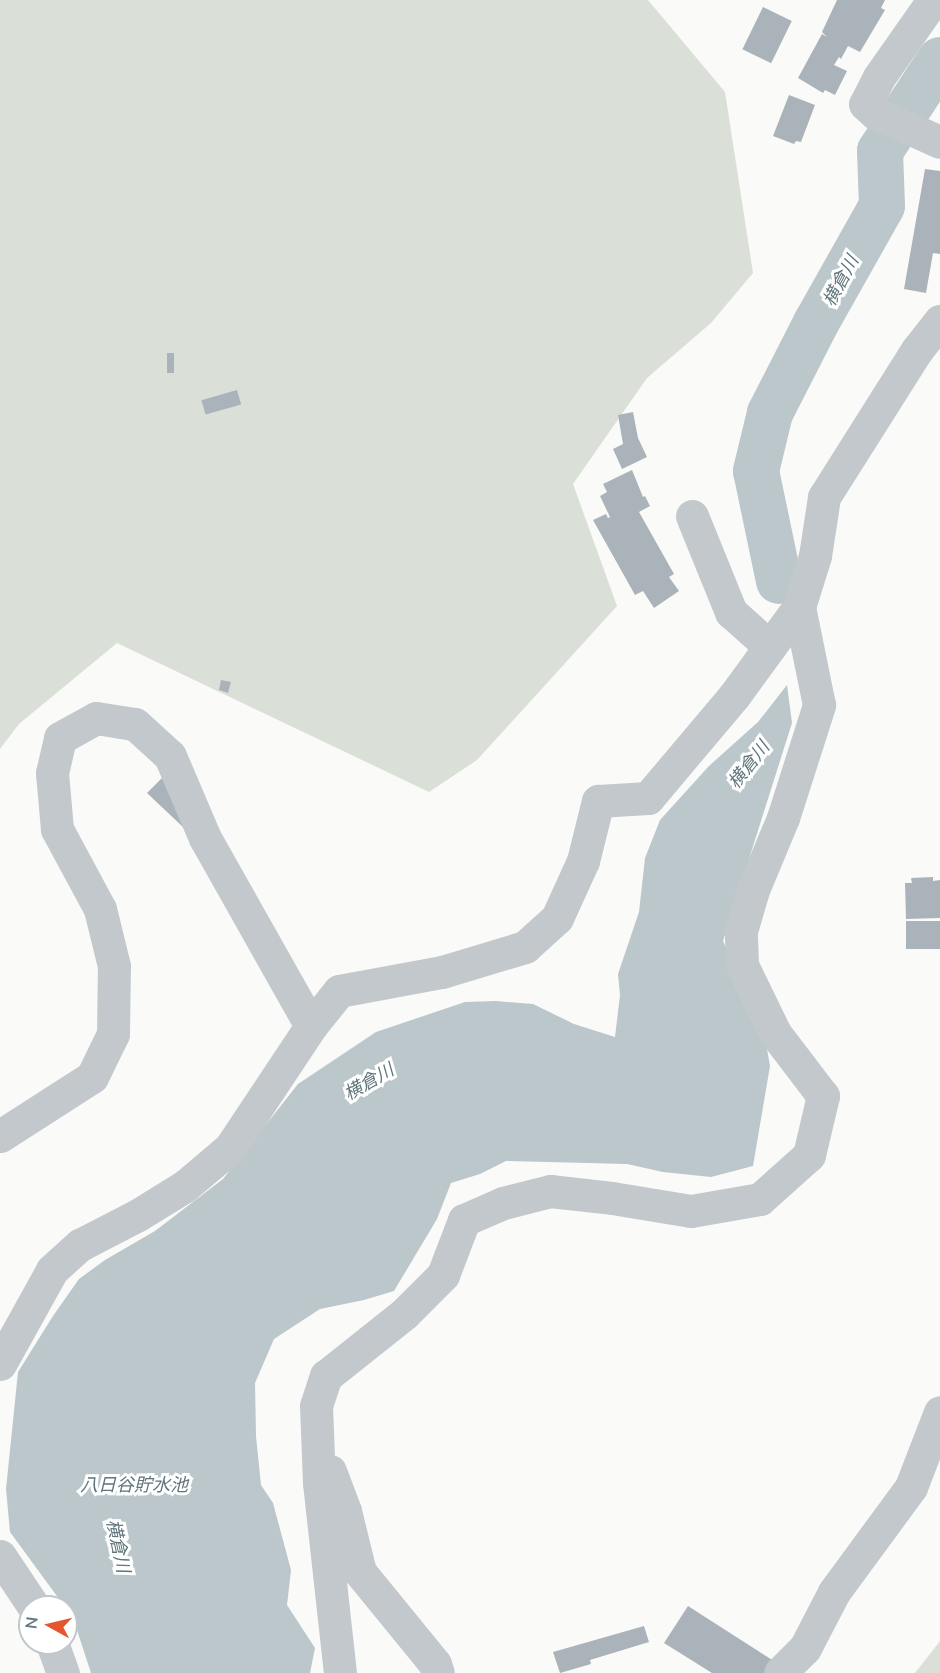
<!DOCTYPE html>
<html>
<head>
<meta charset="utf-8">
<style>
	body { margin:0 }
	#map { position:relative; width:940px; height:1673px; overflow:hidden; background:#fafaf8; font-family:"Nunito Sans","Noto Sans JP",sans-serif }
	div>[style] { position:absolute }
	.green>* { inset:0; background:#dadfd7 }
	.water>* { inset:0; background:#bbc7cb }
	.river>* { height:46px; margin:-23px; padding:0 23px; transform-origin:23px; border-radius:23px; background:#bbc7cb }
	.building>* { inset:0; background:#aab3b9; transform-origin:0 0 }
	.minor>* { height:33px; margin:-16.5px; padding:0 16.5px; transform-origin:16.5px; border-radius:16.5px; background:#c3c8cc }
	span { translate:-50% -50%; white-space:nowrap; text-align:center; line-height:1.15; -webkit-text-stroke:6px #fff; paint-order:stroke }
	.water-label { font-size:18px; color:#60757c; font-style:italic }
	.north { position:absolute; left:18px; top:1595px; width:60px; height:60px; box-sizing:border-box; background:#fff; border:2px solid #c1c8cd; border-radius:50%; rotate:278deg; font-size:16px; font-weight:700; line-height:24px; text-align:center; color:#657683 }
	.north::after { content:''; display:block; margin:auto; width:21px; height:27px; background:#e4572e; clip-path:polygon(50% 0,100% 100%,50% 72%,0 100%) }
</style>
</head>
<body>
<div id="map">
	<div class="green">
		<div style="clip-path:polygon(0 0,648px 0,725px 92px,753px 273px,711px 323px,647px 378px,573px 484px,617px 606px,477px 760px,429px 792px,117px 643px,19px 724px,0 749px)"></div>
		<div style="clip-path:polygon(940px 1641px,940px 1673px,915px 1673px)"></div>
	</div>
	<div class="water">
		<div style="clip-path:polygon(787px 685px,792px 723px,723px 941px,764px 1032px,770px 1066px,753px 1166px,711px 1177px,663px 1172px,627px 1164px,506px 1161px,480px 1174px,451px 1183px,437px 1219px,394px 1291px,364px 1300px,320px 1309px,274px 1339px,255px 1383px,256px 1436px,261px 1485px,273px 1503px,291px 1570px,287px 1605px,315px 1648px,310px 1673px,91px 1673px,73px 1618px,10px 1532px,6px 1489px,18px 1372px,53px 1316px,79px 1279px,105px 1260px,155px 1231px,223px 1179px,298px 1084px,376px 1032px,465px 1002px,496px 1001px,533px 1004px,574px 1024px,615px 1037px,620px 995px,618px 974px,639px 912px,645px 858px,660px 820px,709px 766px,758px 722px)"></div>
	</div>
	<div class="river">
		<div style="left:779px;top:581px;width:112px;rotate:-101.8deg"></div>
		<div style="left:756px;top:471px;width:60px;rotate:-76.4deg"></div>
		<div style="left:770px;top:413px;width:101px;rotate:-62.9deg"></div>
		<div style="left:816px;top:323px;width:134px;rotate:-60.6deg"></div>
		<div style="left:882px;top:206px;width:55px;rotate:-92.1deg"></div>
		<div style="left:880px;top:151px;width:109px;rotate:-56.6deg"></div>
	</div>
	<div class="building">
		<div style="clip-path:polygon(837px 0,885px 0,881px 8px,885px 10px,860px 52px,848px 46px,841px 59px,839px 57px,834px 65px,847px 71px,835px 95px,825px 90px,823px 93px,798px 78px,822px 34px,827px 37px,822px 32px)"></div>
		<div style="left:763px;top:7px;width:32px;height:47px;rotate:26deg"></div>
		<div style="clip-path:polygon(789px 95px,815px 105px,801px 142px,796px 141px,794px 144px,773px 136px)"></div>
		<div style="clip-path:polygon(925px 169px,940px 171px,940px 254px,933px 253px,926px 293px,904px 289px)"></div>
		<div style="left:167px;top:353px;width:7px;height:20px"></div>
		<div style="left:237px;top:390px;width:15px;height:37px;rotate:74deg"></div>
		<div style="clip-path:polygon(633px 412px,638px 438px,647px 457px,622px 469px,613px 449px,623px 444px,618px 415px)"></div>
		<div style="clip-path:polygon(632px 470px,643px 497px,645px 496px,650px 506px,639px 512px,674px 574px,669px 577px,679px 591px,654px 608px,643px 591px,635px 595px,593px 520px,606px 514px,608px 518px,610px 517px,600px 496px,607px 492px,603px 484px)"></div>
		<div style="clip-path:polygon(221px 680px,231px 682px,228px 693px,219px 690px)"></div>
		<div style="clip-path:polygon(163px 777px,184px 828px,147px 793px)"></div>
		<div style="clip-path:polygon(933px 877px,933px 881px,940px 880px,940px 918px,906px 919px,905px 883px,912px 883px,911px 878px)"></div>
		<div style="left:940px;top:921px;width:28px;height:34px;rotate:90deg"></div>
		<div style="clip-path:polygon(688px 1606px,780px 1665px,775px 1673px,712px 1673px,664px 1643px)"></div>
		<div style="clip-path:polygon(644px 1626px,649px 1642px,590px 1660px,591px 1664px,560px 1673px,553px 1652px)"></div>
	</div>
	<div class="minor">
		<div style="left:933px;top:0;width:94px;rotate:125deg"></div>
		<div style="left:879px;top:77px;width:30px;rotate:117deg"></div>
		<div style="left:865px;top:104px;width:13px;rotate:42deg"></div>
		<div style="left:875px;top:113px;width:71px;rotate:24deg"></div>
		<div style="left:692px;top:516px;width:104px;rotate:67.9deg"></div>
		<div style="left:731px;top:612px;width:52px;rotate:41.9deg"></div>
		<div style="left:0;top:1136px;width:109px;rotate:-32.7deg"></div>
		<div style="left:92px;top:1077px;width:48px;rotate:-64deg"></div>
		<div style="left:113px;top:1034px;width:68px;rotate:-89.2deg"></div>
		<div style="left:114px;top:966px;width:59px;rotate:-103.8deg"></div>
		<div style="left:100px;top:909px;width:91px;rotate:-118.3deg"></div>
		<div style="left:57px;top:829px;width:56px;rotate:-95.1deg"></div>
		<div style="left:52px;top:773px;width:36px;rotate:-77deg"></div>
		<div style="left:60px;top:738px;width:41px;rotate:-29.1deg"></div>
		<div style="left:96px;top:718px;width:39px;rotate:9deg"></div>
		<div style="left:135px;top:724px;width:47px;rotate:42.4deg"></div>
		<div style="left:170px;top:756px;width:89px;rotate:66.9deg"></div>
		<div style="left:205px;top:838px;width:216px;rotate:60.6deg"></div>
		<div style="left:0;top:1364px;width:107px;rotate:-61deg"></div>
		<div style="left:52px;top:1270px;width:38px;rotate:-42deg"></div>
		<div style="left:80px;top:1245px;width:65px;rotate:-27.3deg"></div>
		<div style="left:138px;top:1215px;width:55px;rotate:-31.7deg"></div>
		<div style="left:185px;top:1186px;width:59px;rotate:-40.2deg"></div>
		<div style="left:230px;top:1148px;width:146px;rotate:-56.4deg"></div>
		<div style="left:311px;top:1026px;width:45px;rotate:-51.3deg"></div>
		<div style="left:339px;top:991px;width:105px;rotate:-10.5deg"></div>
		<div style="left:442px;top:972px;width:87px;rotate:-16.8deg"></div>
		<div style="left:525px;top:947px;width:43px;rotate:-42.2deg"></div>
		<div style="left:557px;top:918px;width:63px;rotate:-65.5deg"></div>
		<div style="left:583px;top:861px;width:62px;rotate:-76deg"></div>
		<div style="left:598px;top:801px;width:50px;rotate:-3.4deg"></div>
		<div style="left:648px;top:798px;width:133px;rotate:-49.9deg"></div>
		<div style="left:734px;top:696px;width:110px;rotate:-53.9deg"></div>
		<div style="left:799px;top:607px;width:53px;rotate:-72.6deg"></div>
		<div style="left:815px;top:556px;width:60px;rotate:-81.3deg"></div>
		<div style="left:824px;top:497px;width:174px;rotate:-57.7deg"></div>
		<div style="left:917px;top:350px;width:37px;rotate:-52deg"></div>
		<div style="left:330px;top:1471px;width:43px;rotate:69.4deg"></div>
		<div style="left:345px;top:1511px;width:63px;rotate:76.2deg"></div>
		<div style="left:360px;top:1572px;width:119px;rotate:50.8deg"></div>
		<div style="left:435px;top:1664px;width:9px;rotate:72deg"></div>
		<div style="left:0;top:1556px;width:61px;rotate:56.3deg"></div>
		<div style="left:52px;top:1643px;width:32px;rotate:70deg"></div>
		<div style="left:340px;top:1673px;width:191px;rotate:-96.3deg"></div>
		<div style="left:319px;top:1483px;width:77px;rotate:-92.2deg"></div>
		<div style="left:316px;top:1406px;width:32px;rotate:-72deg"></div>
		<div style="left:326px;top:1376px;width:100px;rotate:-38.5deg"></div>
		<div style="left:404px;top:1314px;width:55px;rotate:-45deg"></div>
		<div style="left:443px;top:1275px;width:59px;rotate:-69.1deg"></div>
		<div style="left:464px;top:1220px;width:43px;rotate:-23.6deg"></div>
		<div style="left:503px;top:1203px;width:49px;rotate:-14.3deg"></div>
		<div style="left:550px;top:1191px;width:62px;rotate:6.4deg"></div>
		<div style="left:612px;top:1198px;width:80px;rotate:9.3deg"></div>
		<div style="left:691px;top:1211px;width:70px;rotate:-9.9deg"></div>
		<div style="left:760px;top:1199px;width:66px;rotate:-41.9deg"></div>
		<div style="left:809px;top:1155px;width:61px;rotate:-76.7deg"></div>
		<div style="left:823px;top:1096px;width:79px;rotate:-127.3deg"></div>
		<div style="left:775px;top:1033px;width:76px;rotate:-115.9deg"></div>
		<div style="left:742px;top:965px;width:34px;rotate:-92deg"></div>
		<div style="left:741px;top:931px;width:43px;rotate:-73.7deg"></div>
		<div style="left:753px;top:890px;width:78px;rotate:-67.4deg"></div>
		<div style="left:783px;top:818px;width:119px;rotate:-72.3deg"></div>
		<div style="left:819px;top:705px;width:100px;rotate:-101.5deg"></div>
		<div style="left:780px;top:1673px;width:35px;rotate:-45deg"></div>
		<div style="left:805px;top:1648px;width:63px;rotate:-62.6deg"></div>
		<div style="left:834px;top:1592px;width:130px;rotate:-53.7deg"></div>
		<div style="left:911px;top:1487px;width:80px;rotate:-68.9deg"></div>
	</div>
	<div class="water-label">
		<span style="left:841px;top:281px;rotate:-62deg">横倉川</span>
		<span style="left:749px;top:765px;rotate:-52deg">横倉川</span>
		<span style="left:369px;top:1082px;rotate:-30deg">横倉川</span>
		<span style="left:134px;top:1485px">八日谷貯水池</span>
		<span style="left:118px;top:1546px;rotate:78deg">横倉川</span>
	</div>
	<div class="north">N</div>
</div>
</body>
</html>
